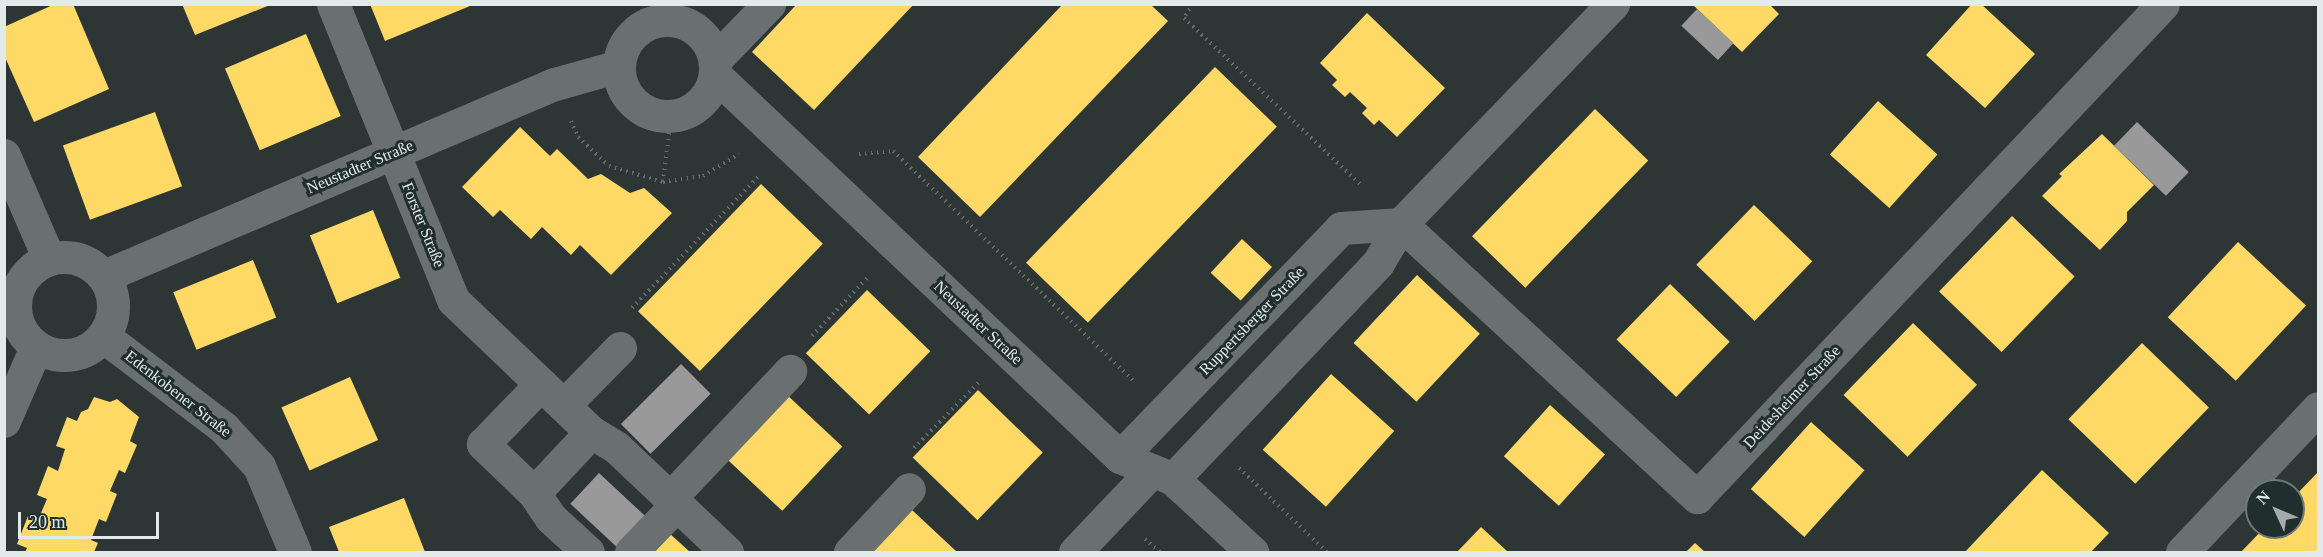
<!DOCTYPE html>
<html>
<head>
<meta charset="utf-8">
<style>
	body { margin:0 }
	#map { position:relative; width:2323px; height:557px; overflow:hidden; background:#2e3635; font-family:Georgia,serif }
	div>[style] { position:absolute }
	.homes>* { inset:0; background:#ffd966; transform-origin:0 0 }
	.industry>* { inset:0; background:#999; transform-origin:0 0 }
	.path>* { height:4px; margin-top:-2px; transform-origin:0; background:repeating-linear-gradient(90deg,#666b6b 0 1.5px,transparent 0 6px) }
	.minor>* { height:33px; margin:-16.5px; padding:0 16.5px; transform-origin:16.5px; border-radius:16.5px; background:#6a6f6f }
	.minor>.ring { margin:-16.5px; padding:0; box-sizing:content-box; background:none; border:33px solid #6a6f6f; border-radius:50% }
	span { translate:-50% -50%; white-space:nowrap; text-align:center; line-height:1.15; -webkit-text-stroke:6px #212e2e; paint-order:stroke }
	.street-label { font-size:16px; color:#e2ebea }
	.frame { position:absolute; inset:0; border:6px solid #e2ebea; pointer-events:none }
	.north { position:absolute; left:2245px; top:479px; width:60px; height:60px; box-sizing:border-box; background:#212e2e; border:2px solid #6e7a79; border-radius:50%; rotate:314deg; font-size:16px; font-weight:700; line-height:24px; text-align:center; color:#e2ebea }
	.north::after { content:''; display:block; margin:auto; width:21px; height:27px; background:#a3acab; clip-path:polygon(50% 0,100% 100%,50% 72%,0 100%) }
	.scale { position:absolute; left:18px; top:512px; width:141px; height:27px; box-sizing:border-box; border:3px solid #e2ebea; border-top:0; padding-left:8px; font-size:18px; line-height:21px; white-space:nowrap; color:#e2ebea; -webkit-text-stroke:4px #212e2e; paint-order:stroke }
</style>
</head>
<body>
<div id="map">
	<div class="homes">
		<div style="clip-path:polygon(55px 4px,73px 4px,109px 89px,34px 122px,4px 55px,4px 27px)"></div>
		<div style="clip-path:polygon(182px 4px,270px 4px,270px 5px,195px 35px)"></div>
		<div style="clip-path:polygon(370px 4px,469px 4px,470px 6px,385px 41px)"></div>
		<div style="clip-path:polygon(797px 4px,914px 4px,814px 110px,752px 52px)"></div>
		<div style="clip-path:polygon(1063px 4px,1150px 4px,1168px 21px,980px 217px,918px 157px)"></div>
		<div style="clip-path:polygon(1692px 4px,1769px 4px,1779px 14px,1742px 52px)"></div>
		<div style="clip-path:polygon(1972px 4px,1981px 4px,2035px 54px,1985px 108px,1926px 55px)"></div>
		<div style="clip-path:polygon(1367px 13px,1445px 88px,1397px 137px,1379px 120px,1374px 125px,1362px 113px,1367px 108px,1350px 92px,1345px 97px,1332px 85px,1337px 80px,1320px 63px)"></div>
		<div style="left:306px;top:34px;width:89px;height:88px;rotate:67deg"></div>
		<div style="left:1215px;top:67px;width:86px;height:272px;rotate:44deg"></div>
		<div style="left:1878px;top:101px;width:80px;height:72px;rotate:42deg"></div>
		<div style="left:1595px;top:109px;width:74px;height:177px;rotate:44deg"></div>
		<div style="left:155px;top:112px;width:79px;height:98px;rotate:70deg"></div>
		<div style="clip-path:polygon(520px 127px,550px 156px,557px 149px,588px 179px,601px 174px,630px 193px,644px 188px,672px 213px,611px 275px,580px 245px,571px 255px,542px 227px,531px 239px,500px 210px,493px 217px,462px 187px)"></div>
		<div style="clip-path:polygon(2102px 134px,2154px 185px,2127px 212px,2127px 221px,2100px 250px,2042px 196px,2062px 176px,2059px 174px)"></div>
		<div style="left:761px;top:184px;width:86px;height:177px;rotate:44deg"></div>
		<div style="left:1754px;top:205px;width:81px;height:83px;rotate:44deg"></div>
		<div style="left:373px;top:210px;width:73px;height:68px;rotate:68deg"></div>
		<div style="left:2012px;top:216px;width:87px;height:105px;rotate:44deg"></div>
		<div style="left:1242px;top:239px;width:41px;height:46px;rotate:43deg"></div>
		<div style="left:2238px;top:242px;width:93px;height:103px;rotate:43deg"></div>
		<div style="left:253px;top:260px;width:62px;height:86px;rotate:68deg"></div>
		<div style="left:1417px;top:275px;width:86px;height:93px;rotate:43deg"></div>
		<div style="left:1670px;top:284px;width:83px;height:77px;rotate:44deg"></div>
		<div style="left:867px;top:290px;width:88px;height:88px;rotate:44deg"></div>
		<div style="left:1913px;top:323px;width:89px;height:100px;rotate:44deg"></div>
		<div style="left:2142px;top:343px;width:93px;height:106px;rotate:44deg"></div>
		<div style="left:1331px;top:374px;width:85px;height:102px;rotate:42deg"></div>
		<div style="left:350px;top:377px;width:69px;height:75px;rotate:66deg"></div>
		<div style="left:978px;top:390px;width:90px;height:94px;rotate:44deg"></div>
		<div style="left:786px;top:394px;width:77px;height:88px;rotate:43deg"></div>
		<div style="clip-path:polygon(94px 397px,110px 402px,117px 399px,139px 417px,130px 441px,137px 445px,125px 473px,119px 470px,110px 491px,117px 494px,106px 522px,99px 519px,91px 540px,98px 543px,94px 552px,25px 552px,27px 548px,17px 544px,28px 516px,38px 520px,47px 499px,37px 495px,48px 466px,58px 471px,65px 449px,56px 446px,67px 417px,77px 421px,81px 412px,88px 409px)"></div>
		<div style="left:1550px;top:405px;width:74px;height:69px;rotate:42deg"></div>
		<div style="left:1811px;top:422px;width:72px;height:90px;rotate:42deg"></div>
		<div style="clip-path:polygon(2042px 470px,2109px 533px,2091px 552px,1965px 552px)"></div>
		<div style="clip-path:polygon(2318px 472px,2318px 552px,2241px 552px,2265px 527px,2293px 527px,2293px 498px)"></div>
		<div style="clip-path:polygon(404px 498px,425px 552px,339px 552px,329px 527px)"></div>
		<div style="clip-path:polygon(912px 510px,957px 552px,870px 552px)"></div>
		<div style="clip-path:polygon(1481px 527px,1508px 552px,1457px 552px)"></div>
		<div style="clip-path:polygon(669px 533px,690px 552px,651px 552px)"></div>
		<div style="clip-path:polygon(1695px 543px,1705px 552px,1686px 552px)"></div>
	</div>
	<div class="industry">
		<div style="left:1697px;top:9px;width:50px;height:23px;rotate:43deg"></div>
		<div style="left:2137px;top:122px;width:72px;height:33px;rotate:44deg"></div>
		<div style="left:681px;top:364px;width:42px;height:85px;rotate:45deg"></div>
		<div style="left:599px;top:473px;width:66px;height:42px;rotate:43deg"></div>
	</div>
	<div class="path">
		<div style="left:1193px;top:4px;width:17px;rotate:123deg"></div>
		<div style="left:1184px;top:18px;width:242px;rotate:43.3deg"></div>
		<div style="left:571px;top:121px;width:17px;rotate:66deg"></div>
		<div style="left:578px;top:137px;width:42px;rotate:43.1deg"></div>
		<div style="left:609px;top:166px;width:56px;rotate:16.5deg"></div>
		<div style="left:663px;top:182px;width:40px;rotate:-8.5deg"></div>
		<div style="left:703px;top:176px;width:42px;rotate:-31.4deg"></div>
		<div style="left:859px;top:154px;width:34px;rotate:-5deg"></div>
		<div style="left:893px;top:151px;width:333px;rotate:43.7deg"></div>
		<div style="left:663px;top:182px;width:65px;rotate:-83deg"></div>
		<div style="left:632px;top:308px;width:185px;rotate:-46.1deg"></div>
		<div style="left:812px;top:336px;width:81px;rotate:-46.5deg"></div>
		<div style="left:914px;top:448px;width:94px;rotate:-45.4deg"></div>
		<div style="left:1239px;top:468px;width:122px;rotate:43.7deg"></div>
		<div style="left:1145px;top:539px;width:20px;rotate:41deg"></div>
	</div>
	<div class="minor">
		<div style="left:333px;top:4px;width:319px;rotate:67.9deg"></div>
		<div style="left:453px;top:300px;width:122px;rotate:43.7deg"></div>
		<div style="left:541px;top:384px;width:69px;rotate:43.8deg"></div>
		<div style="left:591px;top:432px;width:83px;rotate:133.1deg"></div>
		<div style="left:534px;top:493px;width:71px;rotate:-136.1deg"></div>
		<div style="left:483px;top:444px;width:83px;rotate:-46deg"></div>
		<div class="ring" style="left:619px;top:20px;width:63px;height:63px"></div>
		<div style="left:715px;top:60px;width:78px;rotate:-46deg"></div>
		<div style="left:715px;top:75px;width:557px;rotate:43.33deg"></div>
		<div style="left:1120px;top:457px;width:57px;rotate:22.5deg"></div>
		<div style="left:1173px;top:479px;width:108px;rotate:42.7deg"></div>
		<div style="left:4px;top:155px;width:113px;rotate:66.6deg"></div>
		<div style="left:1401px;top:224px;width:403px;rotate:42.7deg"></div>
		<div style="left:1697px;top:497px;width:678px;rotate:-46.61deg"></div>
		<div class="ring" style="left:15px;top:257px;width:65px;height:65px"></div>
		<div style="left:104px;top:276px;width:490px;rotate:-23.1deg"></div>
		<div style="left:555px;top:84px;width:66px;rotate:-15.7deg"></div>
		<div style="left:103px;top:336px;width:151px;rotate:37.2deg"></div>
		<div style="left:223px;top:427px;width:53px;rotate:47.3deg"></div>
		<div style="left:259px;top:466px;width:93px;rotate:67.3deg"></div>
		<div style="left:564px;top:405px;width:80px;rotate:-45.5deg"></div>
		<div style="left:4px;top:421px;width:81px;rotate:-66.6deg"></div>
		<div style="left:591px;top:432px;width:29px;rotate:31deg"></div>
		<div style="left:616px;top:447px;width:153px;rotate:43.4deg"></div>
		<div style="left:1120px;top:457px;width:318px;rotate:-46deg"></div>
		<div style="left:1341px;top:228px;width:60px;rotate:-3.8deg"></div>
		<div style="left:1173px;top:479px;width:298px;rotate:-46.5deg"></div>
		<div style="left:1378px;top:263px;width:45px;rotate:-59.5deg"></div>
		<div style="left:1401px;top:224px;width:306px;rotate:-46.1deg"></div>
		<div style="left:534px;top:493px;width:30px;rotate:56deg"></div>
		<div style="left:551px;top:518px;width:50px;rotate:42.6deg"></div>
		<div style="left:670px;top:498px;width:175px;rotate:-46.6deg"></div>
		<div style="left:631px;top:552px;width:65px;rotate:-46.2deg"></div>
		<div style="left:850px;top:552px;width:86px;rotate:-46.9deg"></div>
		<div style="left:1075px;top:552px;width:112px;rotate:-46.5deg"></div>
		<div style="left:2182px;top:552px;width:198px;rotate:-46.6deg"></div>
	</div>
	<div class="street-label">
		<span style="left:360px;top:167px;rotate:-23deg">Neustadter Straße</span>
		<span style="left:423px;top:225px;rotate:68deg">Forster Straße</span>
		<span style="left:1252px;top:321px;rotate:-46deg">Ruppertsberger Straße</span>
		<span style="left:978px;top:323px;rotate:43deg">Neustadter Straße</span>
		<span style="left:178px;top:394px;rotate:38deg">Edenkobener Straße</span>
		<span style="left:1792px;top:397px;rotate:-47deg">Deidesheimer Straße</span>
	</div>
	<div class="frame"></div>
	<div class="north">N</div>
	<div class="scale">20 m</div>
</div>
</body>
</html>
